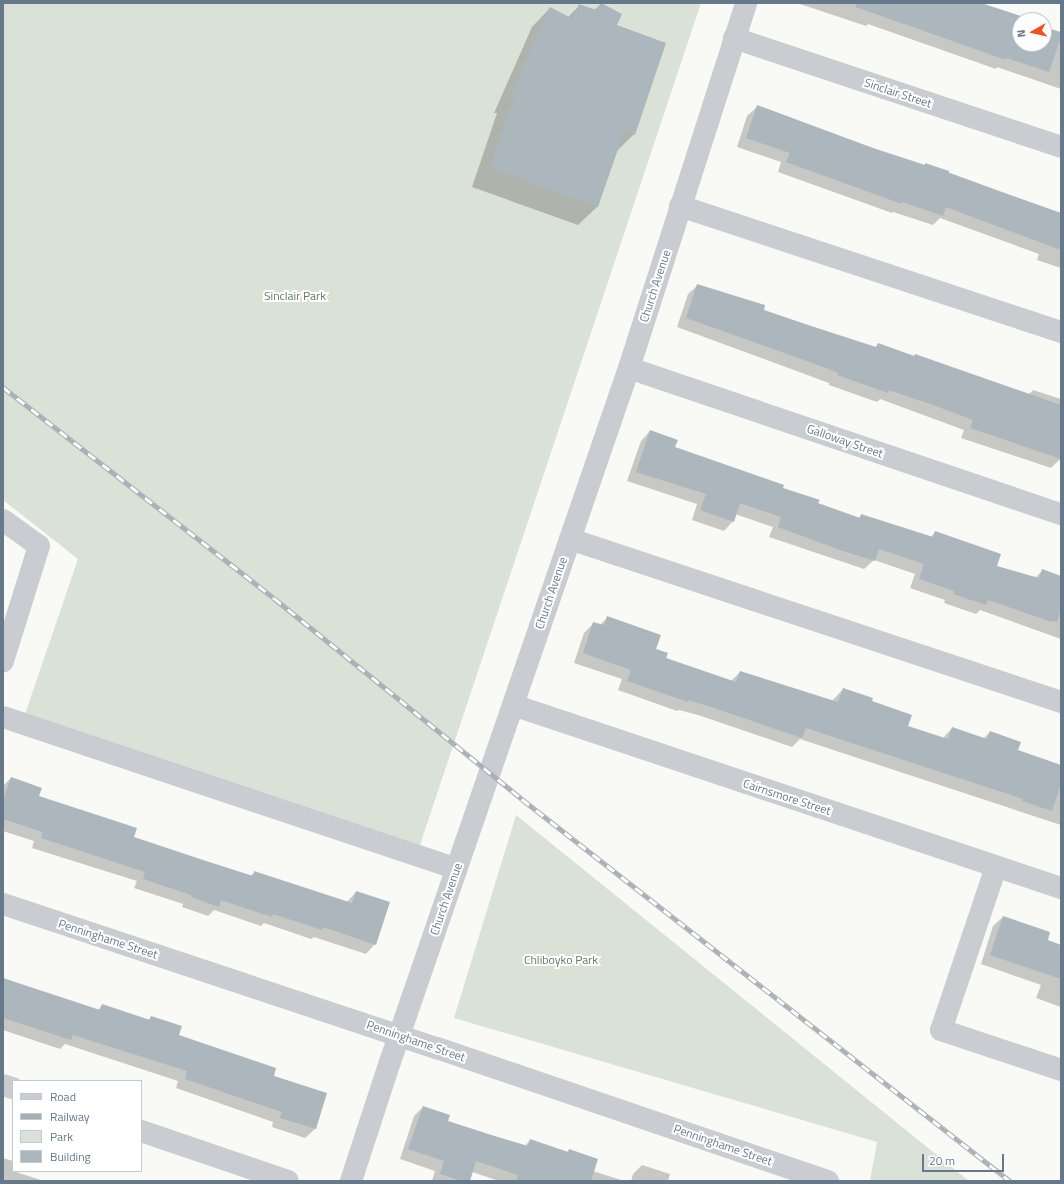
<!DOCTYPE html>
<html>
<head>
<meta charset="utf-8">
<style>
	body { margin:0 }
	#map { position:relative; width:1064px; height:1184px; overflow:hidden; background:#f9f9f6; font-family:"Titillium Web",sans-serif }
	div>[style] { position:absolute }
	.green>* { inset:0; background:#dae2d7 }
	.shadow>* { inset:0; background:#0003 }
	.building>* { inset:0; background:#acb6bd }
	.minor>* { height:22px; margin:-11px; padding:0 11px; transform-origin:11px; border-radius:11px; background:#c9cdd1 }
	.rail>* { height:4.5px; margin-top:-2.25px; transform-origin:0; background:repeating-linear-gradient(90deg,#fff 0 9px,#a8afb5 0 18px); box-sizing:border-box; border-block:1px solid #a8afb5 }
	span { translate:-50% -50%; white-space:nowrap; text-align:center; line-height:1.15; -webkit-text-stroke:4px #fff; paint-order:stroke }
	.street-label { font-size:12px; color:#65798b }
	.park-label { font-size:12px; color:#667b60 }
	.frame { position:absolute; inset:0; border:4px solid #65798b; pointer-events:none }
	.legend { position:absolute; left:12px; top:1080px; width:130px; height:92px; box-sizing:border-box; background:#fff; border:1px solid #c1c9d1; margin:0; padding:5px 7px; list-style:none; font-size:12px; color:#65798b }
	.legend li { display:flex; align-items:center; gap:8px; height:20px }
	.legend b { width:20px; border:1px solid #c1c9d1 }
	.north { position:absolute; left:1012px; top:12px; width:40px; height:40px; box-sizing:border-box; background:#fff; border:1px solid #c1c9d1; border-radius:50%; rotate:262deg; font-size:11px; font-weight:700; line-height:16px; text-align:center; color:#65798b }
	.north::after { content:''; display:block; margin:auto; width:14px; height:18px; background:#f64f19; clip-path:polygon(50% 0,100% 100%,50% 72%,0 100%) }
	.scale { position:absolute; left:922px; top:1154px; width:82px; height:18px; box-sizing:border-box; border:2px solid #65798b; border-top:0; padding-left:5px; font-size:12px; line-height:14px; white-space:nowrap; color:#65798b; -webkit-text-stroke:3px #fff; paint-order:stroke }
</style>
</head>
<body>
<div id="map">
	<div class="green">
		<div style="clip-path:polygon(3px 3px,701px 3px,419px 848px,25px 714px,78px 559px,3px 500px)"></div>
		<div style="clip-path:polygon(516px 815px,969px 1181px,870px 1181px,877px 1142px,454px 1018px)"></div>
	</div>
	<div class="shadow">
		<div style="clip-path:polygon(797px 3px,975px 3px,1020px 20px,1020px 44px,1044px 44px,1044px 28px,1061px 34px,1061px 89px,997px 67px,996px 69px,868px 24px,866px 26px)"></div>
		<div style="clip-path:polygon(601px 4px,634px 134px,616px 152px,597px 207px,578px 225px,472px 187px,497px 113px,494px 113px,532px 27px,550px 8px,568px 17px,580px 5px,594px 10px)"></div>
		<div style="clip-path:polygon(757px 107px,872px 148px,924px 166px,926px 164px,1058px 213px,1061px 211px,1061px 268px,1037px 260px,1039px 254px,940px 218px,933px 225px,893px 212px,892px 213px,778px 172px,781px 162px,737px 147px,747px 116px)"></div>
		<div style="clip-path:polygon(698px 285px,762px 310px,875px 348px,878px 344px,1028px 395px,1033px 390px,1061px 399px,1061px 461px,1059px 460px,1051px 468px,961px 438px,964px 430px,880px 399px,877px 402px,829px 385px,829px 383px,677px 327px,688px 294px)"></div>
		<div style="clip-path:polygon(650px 431px,674px 448px,782px 488px,817px 504px,858px 518px,862px 515px,931px 537px,935px 532px,996px 567px,1035px 578px,1043px 570px,1061px 577px,1061px 639px,980px 610px,976px 614px,944px 603px,945px 600px,910px 588px,915px 574px,874px 560px,864px 569px,769px 537px,773px 527px,735px 514px,733px 521px,724px 531px,692px 520px,697px 504px,627px 481px,641px 441px)"></div>
		<div style="clip-path:polygon(608px 617px,655px 649px,665px 658px,731px 681px,740px 672px,832px 701px,843px 689px,871px 702px,907px 727px,943px 738px,952px 728px,983px 739px,990px 732px,1017px 751px,1061px 767px,1061px 825px,800px 739px,792px 747px,698px 715px,679px 710px,677px 711px,618px 690px,622px 679px,574px 663px,584px 633px,594px 623px,600px 625px)"></div>
		<div style="clip-path:polygon(11px 778px,38px 797px,133px 838px,250px 876px,255px 872px,346px 903px,356px 892px,375px 944px,366px 954px,314px 937px,311px 939px,264px 923px,261px 926px,214px 910px,208px 916px,182px 907px,183px 904px,134px 888px,137px 881px,32px 848px,34px 841px,3px 831px,3px 786px)"></div>
		<div style="clip-path:polygon(1003px 917px,1046px 941px,1061px 946px,1061px 1007px,1036px 998px,1041px 985px,981px 964px,993px 926px)"></div>
		<div style="clip-path:polygon(3px 979px,98px 1010px,102px 1005px,148px 1020px,151px 1017px,178px 1035px,272px 1076px,326px 1094px,315px 1129px,305px 1138px,272px 1127px,273px 1122px,176px 1088px,178px 1081px,65px 1044px,60px 1049px,3px 1030px)"></div>
		<div style="clip-path:polygon(423px 1107px,447px 1121px,525px 1146px,530px 1140px,567px 1152px,569px 1150px,593px 1171px,624px 1181px,499px 1181px,472px 1172px,469px 1181px,432px 1181px,435px 1171px,400px 1159px,414px 1116px)"></div>
		<div style="clip-path:polygon(3px 1158px,13px 1161px,13px 1171px,44px 1181px,3px 1181px)"></div>
		<div style="clip-path:polygon(642px 1165px,670px 1174px,668px 1181px,631px 1181px,633px 1174px)"></div>
	</div>
	<div class="building">
		<div style="clip-path:polygon(601px 3px,622px 14px,617px 25px,666px 43px,635px 135px,625px 129px,598px 207px,490px 168px,515px 95px,511px 94px,550px 7px,573px 19px,579px 4px,596px 10px)"></div>
		<div style="clip-path:polygon(856px 3px,981px 3px,1021px 16px,1020px 19px,1023px 20px,1020px 20px,1020px 44px,1044px 44px,1044px 27px,1061px 32px,1061px 37px,1049px 72px,1007px 58px,1006px 60px,856px 7px)"></div>
		<div style="clip-path:polygon(757px 105px,873px 148px,925px 165px,925px 163px,949px 171px,949px 173px,1061px 213px,1061px 250px,946px 207px,943px 216px,902px 202px,902px 204px,786px 162px,790px 153px,746px 138px)"></div>
		<div style="clip-path:polygon(697px 284px,765px 305px,764px 310px,805px 324px,876px 347px,878px 343px,914px 356px,915px 354px,1061px 405px,1061px 459px,970px 428px,973px 420px,936px 406px,889px 390px,888px 393px,837px 375px,838px 373px,829px 369px,686px 318px)"></div>
		<div style="clip-path:polygon(650px 430px,678px 440px,675px 447px,784px 485px,783px 488px,820px 500px,818px 503px,860px 518px,861px 514px,933px 537px,935px 531px,1001px 554px,997px 566px,1039px 578px,1042px 569px,1061px 576px,1061px 609px,1057px 622px,1053px 621px,1052px 622px,988px 600px,986px 605px,953px 594px,954px 591px,919px 579px,924px 564px,879px 549px,875px 561px,840px 550px,778px 527px,781px 517px,740px 503px,734px 522px,700px 510px,706px 494px,636px 472px)"></div>
		<div style="clip-path:polygon(607px 616px,661px 635px,656px 649px,668px 653px,666px 658px,736px 682px,740px 671px,838px 702px,843px 688px,873px 698px,872px 701px,912px 715px,908px 726px,948px 739px,952px 727px,987px 739px,990px 731px,1021px 742px,1018px 750px,1061px 765px,1061px 784px,1052px 811px,1022px 801px,1023px 799px,806px 728px,802px 738px,708px 706px,688px 700px,688px 702px,627px 681px,631px 670px,583px 653px,593px 622px,604px 625px)"></div>
		<div style="clip-path:polygon(11px 777px,42px 788px,39px 796px,137px 828px,134px 837px,203px 860px,253px 876px,254px 871px,352px 903px,356px 891px,390px 902px,376px 945px,323px 927px,322px 930px,273px 914px,272px 917px,221px 900px,219px 907px,191px 897px,191px 895px,143px 879px,145px 872px,41px 838px,43px 832px,3px 819px,3px 801px)"></div>
		<div style="clip-path:polygon(1003px 916px,1050px 932px,1048px 940px,1061px 945px,1061px 979px,990px 955px)"></div>
		<div style="clip-path:polygon(3px 978px,100px 1010px,102px 1004px,150px 1020px,151px 1016px,182px 1026px,179px 1035px,276px 1068px,274px 1076px,327px 1093px,316px 1129px,280px 1118px,282px 1112px,185px 1079px,187px 1071px,73px 1035px,71px 1040px,3px 1018px)"></div>
		<div style="clip-path:polygon(423px 1106px,450px 1115px,448px 1121px,491px 1135px,528px 1146px,530px 1139px,568px 1152px,569px 1149px,598px 1159px,591px 1181px,516px 1181px,518px 1175px,476px 1161px,470px 1181px,462px 1181px,440px 1174px,444px 1161px,408px 1149px)"></div>
	</div>
	<div class="minor">
		<div style="left:734px;top:38px;width:345px;rotate:18.4deg"></div>
		<div style="left:680px;top:206px;width:401px;rotate:18.3deg"></div>
		<div style="left:629px;top:368px;width:456px;rotate:18.7deg"></div>
		<div style="left:3px;top:520px;width:44px;rotate:35.8deg"></div>
		<div style="left:39px;top:546px;width:121px;rotate:107.4deg"></div>
		<div style="left:570px;top:539px;width:517px;rotate:18.36deg"></div>
		<div style="left:513px;top:705px;width:578px;rotate:18.47deg"></div>
		<div style="left:3px;top:717px;width:478px;rotate:18.5deg"></div>
		<div style="left:996px;top:867px;width:172px;rotate:108.6deg"></div>
		<div style="left:941px;top:1030px;width:126px;rotate:18.4deg"></div>
		<div style="left:3px;top:904px;width:457px;rotate:18.4deg"></div>
		<div style="left:437px;top:1048px;width:413px;rotate:18.8deg"></div>
		<div style="left:3px;top:1085px;width:10px;rotate:17deg"></div>
		<div style="left:141px;top:1131px;width:155px;rotate:18.8deg"></div>
		<div style="left:351px;top:1181px;width:125px;rotate:-71.9deg"></div>
		<div style="left:390px;top:1062px;width:734px;rotate:-71deg"></div>
		<div style="left:629px;top:368px;width:383px;rotate:-72.2deg"></div>
	</div>
	<div class="rail">
		<div style="left:3px;top:387px;width:343px;rotate:37.9deg"></div>
		<div style="left:274px;top:598px;width:319px;rotate:39deg"></div>
		<div style="left:522px;top:799px;width:620px;rotate:38.05deg"></div>
	</div>
	<div class="street-label">
		<span style="left:898px;top:93px;rotate:18deg">Sinclair Street</span>
		<span style="left:655px;top:286px;rotate:-72deg">Church Avenue</span>
		<span style="left:845px;top:441px;rotate:19deg">Galloway Street</span>
		<span style="left:551px;top:593px;rotate:-71deg">Church Avenue</span>
		<span style="left:787px;top:797px;rotate:18deg">Cairnsmore Street</span>
		<span style="left:446px;top:899px;rotate:-71deg">Church Avenue</span>
		<span style="left:108px;top:939px;rotate:18deg">Penninghame Street</span>
		<span style="left:416px;top:1041px;rotate:19deg">Penninghame Street</span>
		<span style="left:723px;top:1145px;rotate:19deg">Penninghame Street</span>
	</div>
	<div class="park-label">
		<span style="left:295px;top:296px">Sinclair Park</span>
		<span style="left:561px;top:960px">Chliboyko Park</span>
	</div>
	<div class="frame"></div>
	<ul class="legend">
	<li><b style="height:5px;background:#c9cdd1"></b>Road</li>
	<li><b style="height:5px;background:#a8afb5"></b>Railway</li>
	<li><b style="height:11px;background:#dae2d7"></b>Park</li>
	<li><b style="height:11px;background:#acb6bd"></b>Building</li>
	</ul>
	<div class="north">N</div>
	<div class="scale">20 m</div>
</div>
</body>
</html>
